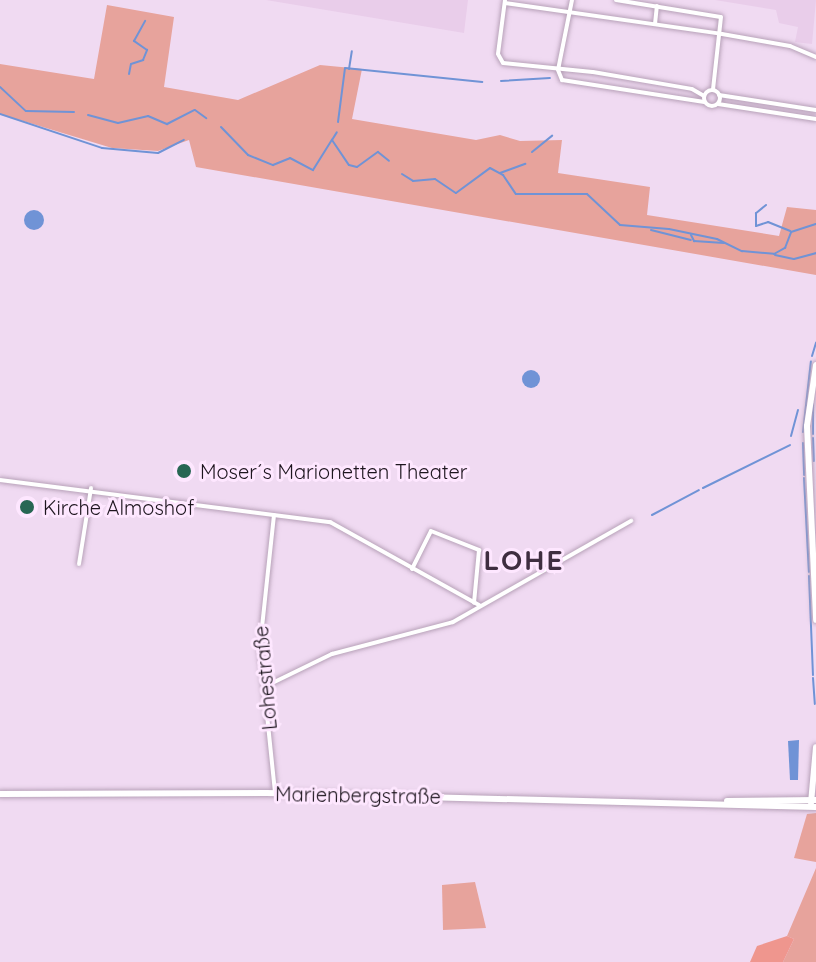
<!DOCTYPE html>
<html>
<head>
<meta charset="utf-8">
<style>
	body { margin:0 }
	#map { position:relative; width:816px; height:962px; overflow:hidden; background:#f0daf2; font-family:Quicksand,sans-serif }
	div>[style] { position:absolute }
	.built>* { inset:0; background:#e9cdea }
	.green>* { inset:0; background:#e7a39c }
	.forest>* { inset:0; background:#ef968e }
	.water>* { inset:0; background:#7093d6 }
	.round { border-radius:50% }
	.stream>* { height:2px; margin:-1px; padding:0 1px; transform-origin:1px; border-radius:1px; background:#7093d6 }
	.roads { filter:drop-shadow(0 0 2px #b7a1b8) drop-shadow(0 0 2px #b7a1b8) }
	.minor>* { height:4px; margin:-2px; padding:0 2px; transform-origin:2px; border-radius:2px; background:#fff }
	.minor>.ring { margin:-2px; padding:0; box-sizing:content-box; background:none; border:4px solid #fff; border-radius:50% }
	.secondary>* { height:6px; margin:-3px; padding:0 3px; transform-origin:3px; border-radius:3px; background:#fff }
	.dots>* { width:22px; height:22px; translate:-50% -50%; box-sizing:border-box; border:4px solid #fee7ff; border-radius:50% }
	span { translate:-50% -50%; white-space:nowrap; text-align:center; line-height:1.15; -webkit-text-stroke:6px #fee7ff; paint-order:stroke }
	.poi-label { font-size:20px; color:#1d151e }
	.left { translate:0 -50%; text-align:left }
	.street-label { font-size:20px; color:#1d151e }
	.district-label { font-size:28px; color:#3f2e40; font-weight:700; letter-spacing:2px }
</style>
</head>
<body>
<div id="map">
	<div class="built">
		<div style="clip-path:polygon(266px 0,468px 0,464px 33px)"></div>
		<div style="clip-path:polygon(715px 0,816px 0,812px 44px,795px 42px,798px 27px,779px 23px,776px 10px)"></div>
	</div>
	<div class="green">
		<div style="clip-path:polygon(107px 5px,174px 17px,164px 87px,238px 100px,320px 65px,362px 69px,352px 119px,476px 140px,500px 135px,520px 141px,562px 140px,558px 173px,650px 187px,647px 215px,779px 236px,787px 207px,816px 210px,816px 275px,196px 167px,189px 140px,158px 151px,112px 148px,0 114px,0 64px,94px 79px)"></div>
		<div style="clip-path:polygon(816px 813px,816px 862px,794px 858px,807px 814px)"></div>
		<div style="clip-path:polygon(816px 868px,816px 962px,783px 962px,794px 939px,787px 936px)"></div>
		<div style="clip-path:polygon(475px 882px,486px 928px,443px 930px,442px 885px)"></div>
	</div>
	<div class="forest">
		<div style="clip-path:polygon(787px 936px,794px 939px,783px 962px,750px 962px,757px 946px)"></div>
	</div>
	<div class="water">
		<div class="round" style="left:24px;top:210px;width:20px;height:20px"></div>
		<div class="round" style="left:522px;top:370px;width:18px;height:18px"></div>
		<div style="clip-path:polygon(799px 740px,798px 780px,790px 780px,788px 741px)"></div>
	</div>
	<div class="stream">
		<div style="left:349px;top:69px;width:18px;rotate:-81deg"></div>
		<div style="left:129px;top:74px;width:10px;rotate:-79deg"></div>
		<div style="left:131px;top:64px;width:13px;rotate:-18deg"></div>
		<div style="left:143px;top:60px;width:11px;rotate:-68deg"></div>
		<div style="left:147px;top:50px;width:16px;rotate:-145deg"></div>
		<div style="left:134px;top:41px;width:23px;rotate:-61deg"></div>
		<div style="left:501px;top:81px;width:49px;rotate:-3.5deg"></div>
		<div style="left:0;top:87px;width:35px;rotate:43deg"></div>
		<div style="left:26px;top:111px;width:48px;rotate:1.2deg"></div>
		<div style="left:0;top:114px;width:108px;rotate:18.4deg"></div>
		<div style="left:102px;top:148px;width:56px;rotate:5.1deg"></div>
		<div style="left:158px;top:153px;width:29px;rotate:-27deg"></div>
		<div style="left:88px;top:115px;width:31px;rotate:15deg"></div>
		<div style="left:118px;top:123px;width:31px;rotate:-13deg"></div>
		<div style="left:148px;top:116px;width:21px;rotate:23deg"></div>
		<div style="left:167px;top:124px;width:31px;rotate:-27deg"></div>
		<div style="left:195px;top:110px;width:14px;rotate:36deg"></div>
		<div style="left:338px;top:122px;width:54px;rotate:-82.6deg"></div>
		<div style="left:345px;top:68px;width:138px;rotate:5.8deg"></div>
		<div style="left:221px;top:127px;width:39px;rotate:46deg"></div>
		<div style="left:248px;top:155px;width:27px;rotate:22deg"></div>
		<div style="left:273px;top:165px;width:18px;rotate:-22deg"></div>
		<div style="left:290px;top:158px;width:26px;rotate:28deg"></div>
		<div style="left:313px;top:170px;width:36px;rotate:-58deg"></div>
		<div style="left:332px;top:140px;width:30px;rotate:56deg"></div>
		<div style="left:349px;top:165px;width:8px;rotate:14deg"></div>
		<div style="left:357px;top:167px;width:26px;rotate:-36deg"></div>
		<div style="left:378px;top:152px;width:14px;rotate:39deg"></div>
		<div style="left:332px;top:140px;width:9px;rotate:-58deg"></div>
		<div style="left:532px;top:152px;width:26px;rotate:-39deg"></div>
		<div style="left:500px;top:173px;width:27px;rotate:-20deg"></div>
		<div style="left:402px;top:174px;width:13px;rotate:32deg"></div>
		<div style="left:413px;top:181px;width:22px;rotate:-5deg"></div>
		<div style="left:435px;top:179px;width:25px;rotate:34deg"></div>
		<div style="left:456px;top:193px;width:42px;rotate:-36.3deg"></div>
		<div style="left:490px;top:168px;width:15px;rotate:28deg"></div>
		<div style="left:503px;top:175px;width:23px;rotate:56deg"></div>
		<div style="left:516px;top:194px;width:71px"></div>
		<div style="left:587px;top:194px;width:45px;rotate:43.2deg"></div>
		<div style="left:620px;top:225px;width:49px;rotate:4.7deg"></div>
		<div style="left:669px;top:229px;width:49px;rotate:11.8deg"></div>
		<div style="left:717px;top:239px;width:28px;rotate:26deg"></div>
		<div style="left:742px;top:251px;width:32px;rotate:5deg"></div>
		<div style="left:774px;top:254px;width:13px;rotate:-29deg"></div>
		<div style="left:785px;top:248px;width:17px;rotate:-69deg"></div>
		<div style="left:791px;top:232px;width:26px;rotate:-18deg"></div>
		<div style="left:766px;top:205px;width:13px;rotate:141deg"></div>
		<div style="left:756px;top:213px;width:13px;rotate:90deg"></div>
		<div style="left:756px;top:226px;width:13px;rotate:-18deg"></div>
		<div style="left:768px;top:222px;width:24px;rotate:22deg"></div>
		<div style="left:651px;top:230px;width:41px;rotate:14deg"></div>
		<div style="left:691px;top:235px;width:7px;rotate:63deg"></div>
		<div style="left:694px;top:241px;width:30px;rotate:4deg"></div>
		<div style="left:775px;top:255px;width:19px;rotate:12deg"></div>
		<div style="left:794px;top:259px;width:23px;rotate:-15deg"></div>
		<div style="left:812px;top:356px;width:14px;rotate:-73deg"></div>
		<div style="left:803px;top:432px;width:71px;rotate:-83.6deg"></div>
		<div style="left:813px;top:434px;width:30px;rotate:-90deg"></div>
		<div style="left:791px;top:436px;width:27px;rotate:-75deg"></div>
		<div style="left:813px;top:438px;width:23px;rotate:88deg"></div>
		<div style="left:803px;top:443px;width:32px;rotate:88deg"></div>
		<div style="left:804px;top:478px;width:94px;rotate:87deg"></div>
		<div style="left:703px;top:488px;width:97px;rotate:-26.3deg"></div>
		<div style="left:652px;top:515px;width:53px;rotate:-28deg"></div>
		<div style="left:809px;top:576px;width:99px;rotate:87.7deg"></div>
		<div style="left:813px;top:678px;width:26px;rotate:86deg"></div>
	</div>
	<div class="roads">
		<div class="minor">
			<div style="left:505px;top:0;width:54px;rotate:97.4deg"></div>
			<div style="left:498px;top:54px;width:10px;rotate:61deg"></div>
			<div style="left:503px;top:63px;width:90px;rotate:5.7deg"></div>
			<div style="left:593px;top:72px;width:100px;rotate:9.7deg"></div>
			<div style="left:692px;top:89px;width:14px;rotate:30deg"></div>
			<div style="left:572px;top:0;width:71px;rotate:101.3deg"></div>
			<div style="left:558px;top:70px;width:11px;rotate:68deg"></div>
			<div style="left:562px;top:80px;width:144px;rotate:8.8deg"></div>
			<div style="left:616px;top:0;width:106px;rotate:9.2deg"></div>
			<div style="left:721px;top:17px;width:73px;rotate:96.3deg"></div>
			<div style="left:505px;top:3px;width:219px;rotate:8.1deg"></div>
			<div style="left:722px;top:34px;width:69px;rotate:10deg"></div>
			<div style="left:790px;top:46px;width:28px;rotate:23deg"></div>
			<div style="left:655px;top:24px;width:18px;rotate:-84deg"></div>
			<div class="ring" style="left:704px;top:90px;width:12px;height:12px"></div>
			<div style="left:719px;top:95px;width:98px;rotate:8.8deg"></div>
			<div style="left:718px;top:104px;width:99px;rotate:8.7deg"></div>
			<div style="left:0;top:480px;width:333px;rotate:7.3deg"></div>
			<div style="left:330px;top:522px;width:171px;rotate:29.1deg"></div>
			<div style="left:274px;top:515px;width:133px;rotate:96.1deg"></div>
			<div style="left:260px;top:647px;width:147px;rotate:84.1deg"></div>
			<div style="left:79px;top:564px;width:77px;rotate:-81deg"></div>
			<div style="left:412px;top:569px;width:42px;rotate:-63.4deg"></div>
			<div style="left:431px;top:531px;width:52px;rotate:21.6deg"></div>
			<div style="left:479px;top:550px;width:53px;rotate:95.4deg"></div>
			<div style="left:264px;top:687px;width:76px;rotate:-25.9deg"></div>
			<div style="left:332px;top:654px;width:125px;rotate:-14.8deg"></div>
			<div style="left:453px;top:622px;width:205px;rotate:-29.6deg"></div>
		</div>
		<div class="secondary">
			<div style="left:816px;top:365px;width:62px;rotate:98.4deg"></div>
			<div style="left:807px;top:426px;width:194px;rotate:87.3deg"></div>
			<div style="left:0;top:794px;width:267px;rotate:-0.2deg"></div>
			<div style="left:267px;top:793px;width:549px;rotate:1.46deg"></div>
			<div style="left:727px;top:801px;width:89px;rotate:-0.6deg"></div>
			<div style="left:811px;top:803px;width:56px;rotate:-84.9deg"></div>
		</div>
	</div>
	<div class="dots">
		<div style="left:184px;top:471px;background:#286754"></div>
		<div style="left:27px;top:507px;background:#286754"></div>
	</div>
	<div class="poi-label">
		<span class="left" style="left:200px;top:471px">Moser´s Marionetten Theater</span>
		<span class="left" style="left:43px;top:507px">Kirche Almoshof</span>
	</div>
	<div class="street-label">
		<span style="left:265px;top:678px;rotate:-95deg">Lohestraße</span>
		<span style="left:358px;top:795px;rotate:1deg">Marienbergstraße</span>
	</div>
	<div class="district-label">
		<span style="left:524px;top:560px">LOHE</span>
	</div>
</div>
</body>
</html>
